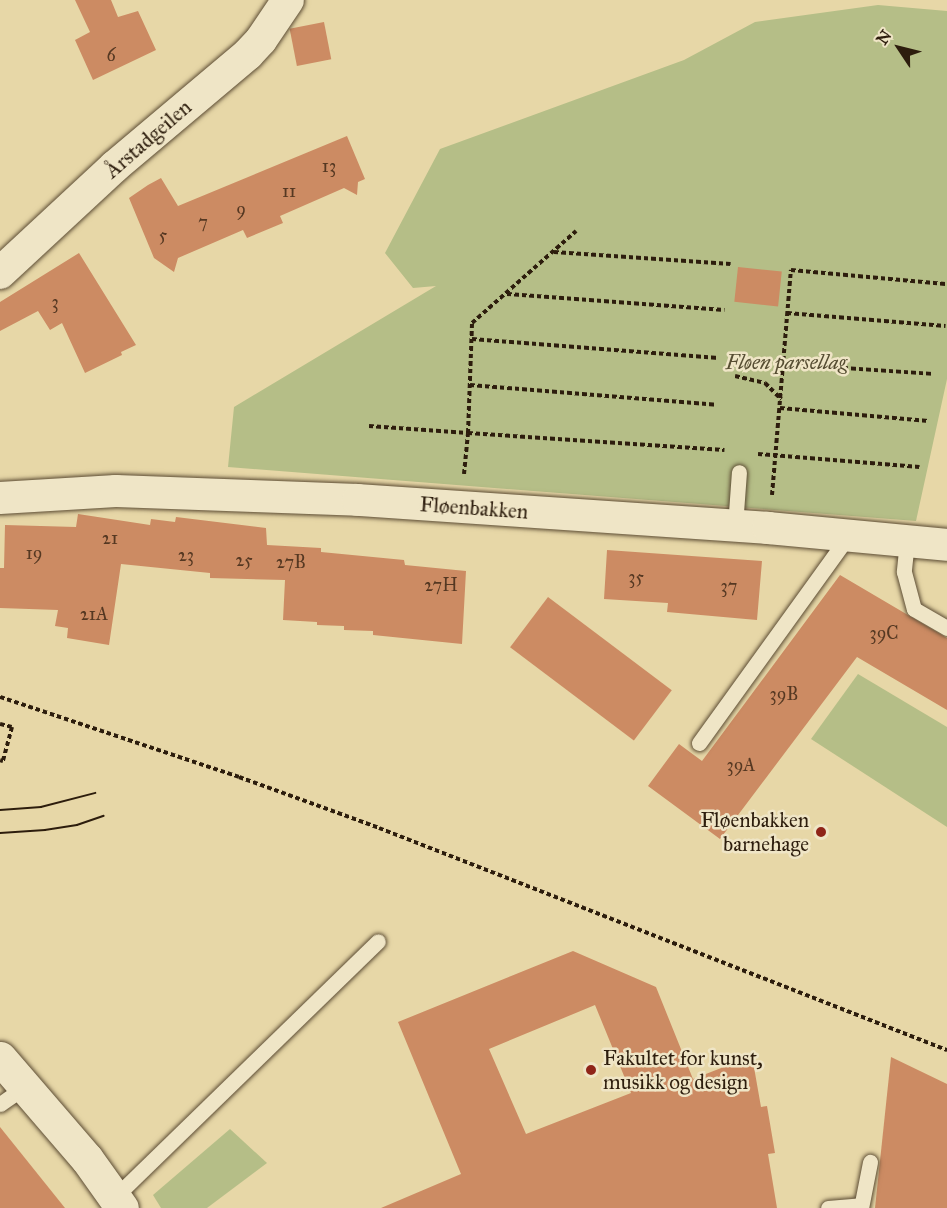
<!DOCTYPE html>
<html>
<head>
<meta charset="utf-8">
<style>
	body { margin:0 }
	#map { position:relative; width:947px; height:1208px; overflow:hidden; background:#e7d7a7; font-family:"IM FELL Great Primer",serif }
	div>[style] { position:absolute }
	.green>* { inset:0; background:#b5be87 }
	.building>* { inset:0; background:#cc8b63; transform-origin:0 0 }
	.path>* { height:4px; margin-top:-2px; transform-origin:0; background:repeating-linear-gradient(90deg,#2d1d0d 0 4.5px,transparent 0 7.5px) }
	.roads { filter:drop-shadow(0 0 2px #5c4c34) drop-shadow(0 0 2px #5c4c34) }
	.lane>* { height:15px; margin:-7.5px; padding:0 7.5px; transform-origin:7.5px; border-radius:7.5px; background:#efe5c6 }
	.street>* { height:32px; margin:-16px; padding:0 16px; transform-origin:16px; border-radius:16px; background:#efe5c6 }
	.secondary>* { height:33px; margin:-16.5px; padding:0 16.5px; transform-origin:16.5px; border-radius:16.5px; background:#efe5c6 }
	.tram>* { height:1.5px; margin:-0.75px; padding:0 0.75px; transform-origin:0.75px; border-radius:0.75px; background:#2d1d0d }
	.dots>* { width:16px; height:16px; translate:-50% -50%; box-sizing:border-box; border:3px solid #efe5c6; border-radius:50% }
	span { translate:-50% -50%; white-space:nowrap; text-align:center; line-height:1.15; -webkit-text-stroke:5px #efe5c6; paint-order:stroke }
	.number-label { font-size:18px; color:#553822 }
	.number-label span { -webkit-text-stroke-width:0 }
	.street-label { font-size:21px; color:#2d1d0d }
	.park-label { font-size:21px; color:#564d32; font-style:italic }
	.poi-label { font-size:21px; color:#2d1d0d }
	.right { translate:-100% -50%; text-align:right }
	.left { translate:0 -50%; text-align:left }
	.north { position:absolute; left:869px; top:18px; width:60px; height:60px; -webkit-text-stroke:4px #efe5c6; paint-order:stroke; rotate:305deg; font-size:16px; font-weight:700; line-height:24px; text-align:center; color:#2d1d0d }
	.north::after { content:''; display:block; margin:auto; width:21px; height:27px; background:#2d1d0d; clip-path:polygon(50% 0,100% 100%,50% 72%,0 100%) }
</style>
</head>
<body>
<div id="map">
	<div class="green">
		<div style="clip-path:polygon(878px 5px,947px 11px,947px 379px,916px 521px,228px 467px,234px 407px,436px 286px,413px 288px,385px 253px,440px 149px,684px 60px,755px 22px)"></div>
		<div style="clip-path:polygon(858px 674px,947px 727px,947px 827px,811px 739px)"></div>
		<div style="clip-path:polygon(230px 1129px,267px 1163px,207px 1208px,161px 1208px,153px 1195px)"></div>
	</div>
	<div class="building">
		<div style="clip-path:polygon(75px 0,111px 0,118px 17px,138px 11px,156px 50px,93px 80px,75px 40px,90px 32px)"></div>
		<div style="left:324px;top:22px;width:38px;height:35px;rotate:79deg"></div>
		<div style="clip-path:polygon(347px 136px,365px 179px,358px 182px,357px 195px,344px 188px,280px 216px,283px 223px,247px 238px,243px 230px,178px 258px,174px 272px,154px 258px,129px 198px,148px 185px,161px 178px,178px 206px)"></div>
		<div style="clip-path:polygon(79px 253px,136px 345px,121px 352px,122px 355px,85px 373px,62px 323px,50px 330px,38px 311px,0 331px,0 302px)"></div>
		<div style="left:738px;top:267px;width:44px;height:35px;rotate:6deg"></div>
		<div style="clip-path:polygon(78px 514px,150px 525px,151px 519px,175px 522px,176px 517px,266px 528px,267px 545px,321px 548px,321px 552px,404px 560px,405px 565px,466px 571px,462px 644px,373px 635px,373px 631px,344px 630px,344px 626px,317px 625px,317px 622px,283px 620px,285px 580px,210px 578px,210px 573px,121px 564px,109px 645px,67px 638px,68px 628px,55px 626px,58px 610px,0 608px,0 568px,4px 568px,5px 525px,76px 527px)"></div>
		<div style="clip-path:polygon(607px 550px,762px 561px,757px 620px,667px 612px,668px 603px,604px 599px)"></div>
		<div style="clip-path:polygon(840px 575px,947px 638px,947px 710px,857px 657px,720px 839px,648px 786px,679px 744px,702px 761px)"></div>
		<div style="left:548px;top:597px;width:155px;height:63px;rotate:37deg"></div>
		<div style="clip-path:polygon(evenodd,573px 951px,656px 987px,693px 1079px,752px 1056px,761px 1107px,767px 1106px,775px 1153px,768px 1154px,777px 1208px,381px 1208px,461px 1174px,398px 1022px,573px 951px,595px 1005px,631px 1093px,526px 1134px,489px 1049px,595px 1005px)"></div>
		<div style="clip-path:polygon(891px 1057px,947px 1084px,947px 1208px,875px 1208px)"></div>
		<div style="clip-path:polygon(0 1127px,65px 1208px,0 1208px)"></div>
	</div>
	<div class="path">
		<div style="left:554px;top:252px;width:177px;rotate:3.9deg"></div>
		<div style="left:507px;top:294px;width:218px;rotate:4.2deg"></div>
		<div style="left:787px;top:313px;width:159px;rotate:4.7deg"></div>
		<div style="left:472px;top:339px;width:247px;rotate:4.4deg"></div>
		<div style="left:784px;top:364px;width:149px;rotate:3.8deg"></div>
		<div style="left:735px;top:376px;width:31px;rotate:13deg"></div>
		<div style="left:765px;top:383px;width:23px;rotate:45deg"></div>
		<div style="left:470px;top:385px;width:247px;rotate:4.6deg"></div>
		<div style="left:780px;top:408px;width:149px;rotate:5deg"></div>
		<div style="left:369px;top:426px;width:99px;rotate:4deg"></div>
		<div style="left:468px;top:433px;width:110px;rotate:-87.9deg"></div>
		<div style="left:472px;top:323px;width:139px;rotate:-41.5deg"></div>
		<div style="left:758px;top:454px;width:162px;rotate:4.6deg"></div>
		<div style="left:464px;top:474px;width:41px;rotate:-84.4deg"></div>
		<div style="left:468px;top:433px;width:257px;rotate:3.8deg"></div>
		<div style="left:772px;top:495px;width:226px;rotate:-85.2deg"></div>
		<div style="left:791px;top:270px;width:155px;rotate:5.2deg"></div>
		<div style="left:0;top:697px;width:252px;rotate:18.5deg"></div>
		<div style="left:239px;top:777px;width:149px;rotate:20deg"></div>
		<div style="left:379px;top:828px;width:610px;rotate:21.35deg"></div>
		<div style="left:0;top:724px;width:12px;rotate:14deg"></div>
		<div style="left:12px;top:727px;width:35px;rotate:105deg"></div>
		<div style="left:3px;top:761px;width:3px;rotate:-162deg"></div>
	</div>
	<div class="roads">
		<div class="lane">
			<div style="left:735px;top:526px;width:54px;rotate:-85.8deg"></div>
			<div style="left:907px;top:541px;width:31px;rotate:96deg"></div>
			<div style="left:904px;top:572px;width:38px;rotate:75deg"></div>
			<div style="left:914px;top:609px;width:38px;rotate:30deg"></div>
			<div style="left:699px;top:743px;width:256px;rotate:-54.2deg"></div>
			<div style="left:0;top:1104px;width:29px;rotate:-35deg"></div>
			<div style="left:114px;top:1198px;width:368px;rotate:-44.2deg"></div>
			<div style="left:828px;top:1208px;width:33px;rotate:-5deg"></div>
			<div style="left:861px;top:1208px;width:47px;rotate:-78.9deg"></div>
		</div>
		<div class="street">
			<div style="left:0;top:273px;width:156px;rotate:-42.9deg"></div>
			<div style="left:114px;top:167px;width:175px;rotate:-40.1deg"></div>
			<div style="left:248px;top:54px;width:19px;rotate:-47deg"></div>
			<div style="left:261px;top:40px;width:48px;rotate:-56deg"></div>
			<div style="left:0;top:498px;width:116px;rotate:-3.5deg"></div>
			<div style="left:116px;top:491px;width:242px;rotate:2.1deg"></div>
			<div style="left:358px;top:500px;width:411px;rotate:3.9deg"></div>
			<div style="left:768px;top:528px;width:180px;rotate:5.4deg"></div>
		</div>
		<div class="secondary">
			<div style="left:0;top:1058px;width:133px;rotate:49.3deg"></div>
			<div style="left:87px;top:1159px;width:60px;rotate:54.5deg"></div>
		</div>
	</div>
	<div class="tram">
		<div style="left:0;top:810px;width:41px;rotate:-4.2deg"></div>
		<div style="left:41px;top:807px;width:56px;rotate:-14.5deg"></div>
		<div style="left:0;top:833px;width:45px;rotate:-3.8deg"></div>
		<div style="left:45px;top:830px;width:32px;rotate:-9deg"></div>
		<div style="left:77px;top:825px;width:28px;rotate:-19deg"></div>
	</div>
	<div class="dots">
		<div style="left:821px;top:832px;background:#8f2418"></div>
		<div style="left:591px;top:1070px;background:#8f2418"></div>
	</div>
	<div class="number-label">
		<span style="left:111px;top:55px">6</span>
		<span style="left:329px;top:166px">13</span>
		<span style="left:289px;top:191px">11</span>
		<span style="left:241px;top:209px">9</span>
		<span style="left:203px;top:222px">7</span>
		<span style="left:163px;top:235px">5</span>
		<span style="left:55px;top:302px">3</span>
		<span style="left:110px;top:538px">21</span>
		<span style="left:34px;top:553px">19</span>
		<span style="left:186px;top:555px">23</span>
		<span style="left:244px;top:560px">25</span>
		<span style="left:291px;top:562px">27B</span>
		<span style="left:636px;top:577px">35</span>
		<span style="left:441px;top:585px">27H</span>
		<span style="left:729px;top:586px">37</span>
		<span style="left:94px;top:614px">21A</span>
		<span style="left:884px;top:633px">39C</span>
		<span style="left:784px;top:694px">39B</span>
		<span style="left:741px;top:765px">39A</span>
	</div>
	<div class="street-label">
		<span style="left:148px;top:139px;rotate:-41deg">Årstadgeilen</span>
		<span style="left:474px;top:508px;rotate:4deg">Fløenbakken</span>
	</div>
	<div class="park-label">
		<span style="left:786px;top:362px">Fløen parsellag</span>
	</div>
	<div class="poi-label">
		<span class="right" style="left:809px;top:832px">Fløenbakken<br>barnehage</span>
		<span class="left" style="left:603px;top:1070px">Fakultet for kunst,<br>musikk og design</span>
	</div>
	<div class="north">N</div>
</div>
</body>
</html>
